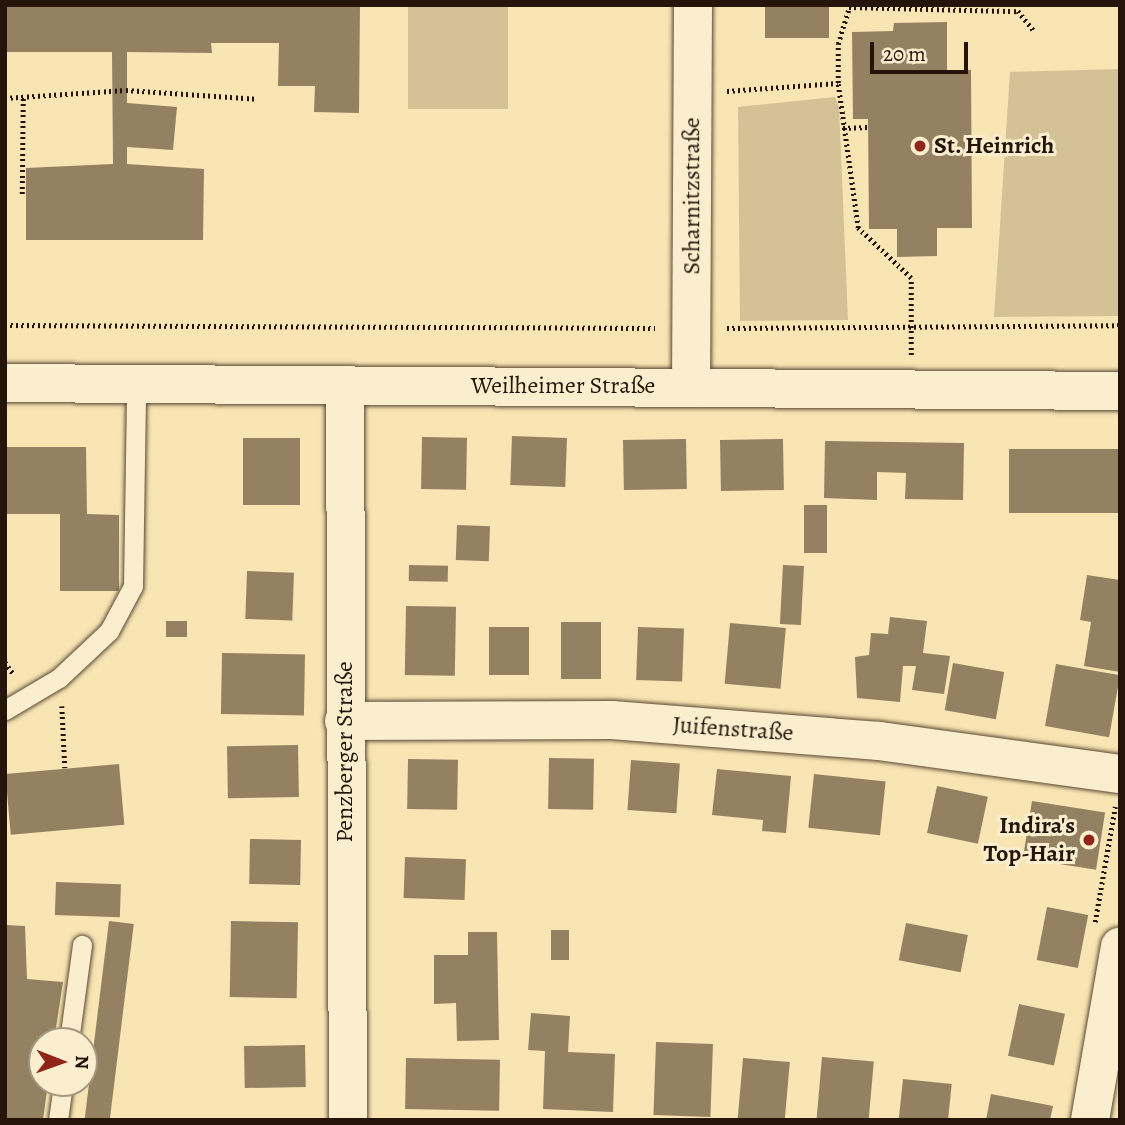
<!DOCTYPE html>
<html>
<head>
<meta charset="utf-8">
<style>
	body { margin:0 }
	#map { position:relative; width:1125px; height:1125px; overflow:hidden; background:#f8e5b3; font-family:Alegreya,serif }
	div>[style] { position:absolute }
	.green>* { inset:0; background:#d4c196; transform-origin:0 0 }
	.building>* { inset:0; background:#938162; transform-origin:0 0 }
	.path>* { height:4.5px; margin-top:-2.25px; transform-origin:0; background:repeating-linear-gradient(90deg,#25140a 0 2px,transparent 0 5.5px) }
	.roads { filter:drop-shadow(0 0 2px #5a4834) drop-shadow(0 0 2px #5a4834) }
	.service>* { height:19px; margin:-9.5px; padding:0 9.5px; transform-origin:9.5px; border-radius:9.5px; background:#faeece }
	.minor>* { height:38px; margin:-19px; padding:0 19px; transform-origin:19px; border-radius:19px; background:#faeece }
	.dots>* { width:19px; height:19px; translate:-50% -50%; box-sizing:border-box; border:4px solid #faeece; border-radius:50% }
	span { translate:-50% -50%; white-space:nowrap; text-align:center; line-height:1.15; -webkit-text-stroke:6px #faeece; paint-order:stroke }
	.poi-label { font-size:24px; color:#25140a; font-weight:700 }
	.left { translate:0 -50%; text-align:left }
	.right { translate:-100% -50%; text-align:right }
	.street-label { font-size:24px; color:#25140a }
	.frame { position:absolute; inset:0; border:7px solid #25140a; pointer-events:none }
	.north { position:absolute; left:28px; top:1027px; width:70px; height:70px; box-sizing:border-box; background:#faeece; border:2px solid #a59780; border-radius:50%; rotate:91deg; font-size:19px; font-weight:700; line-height:28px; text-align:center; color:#25140a }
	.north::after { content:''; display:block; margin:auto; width:24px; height:32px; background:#8f2418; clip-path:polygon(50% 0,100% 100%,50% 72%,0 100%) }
	.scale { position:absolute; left:870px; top:42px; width:98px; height:32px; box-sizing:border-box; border:4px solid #25140a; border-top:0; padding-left:9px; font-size:21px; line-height:24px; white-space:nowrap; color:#25140a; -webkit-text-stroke:5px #faeece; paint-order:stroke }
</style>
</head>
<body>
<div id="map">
	<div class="green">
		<div style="left:408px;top:5px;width:100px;height:104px"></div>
		<div style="clip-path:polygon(1120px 69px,1120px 316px,994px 317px,1010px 72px)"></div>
		<div style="clip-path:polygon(835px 97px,839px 107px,848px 320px,740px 321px,738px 107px)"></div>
	</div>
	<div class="building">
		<div style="clip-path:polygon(5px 5px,360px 5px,359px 113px,314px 112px,315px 86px,278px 86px,279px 43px,211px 43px,212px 53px,127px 52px,127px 103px,177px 107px,173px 150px,127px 147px,127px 164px,204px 169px,203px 240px,26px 240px,26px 168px,113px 164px,112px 52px,5px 52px)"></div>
		<div style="left:765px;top:5px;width:64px;height:33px"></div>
		<div style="clip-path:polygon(947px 22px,947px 70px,971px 70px,972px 228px,937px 228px,937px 256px,897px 257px,897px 229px,869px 229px,868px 119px,853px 119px,852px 32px,893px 31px,894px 23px)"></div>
		<div style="left:512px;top:436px;width:55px;height:49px;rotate:2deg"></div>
		<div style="left:422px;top:437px;width:45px;height:52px;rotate:1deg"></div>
		<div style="left:243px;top:438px;width:57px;height:67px"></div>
		<div style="left:686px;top:439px;width:50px;height:63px;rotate:89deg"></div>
		<div style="left:783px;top:439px;width:51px;height:63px;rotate:89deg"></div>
		<div style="clip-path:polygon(825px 441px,964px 443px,963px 500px,905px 499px,906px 473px,877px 472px,877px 500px,824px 498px)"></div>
		<div style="clip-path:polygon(5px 447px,86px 447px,87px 514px,119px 515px,119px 591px,60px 591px,60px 514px,5px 514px)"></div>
		<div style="left:1009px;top:449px;width:111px;height:64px"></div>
		<div style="left:804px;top:505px;width:23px;height:48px"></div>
		<div style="left:457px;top:525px;width:33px;height:35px;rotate:2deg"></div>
		<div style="left:409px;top:565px;width:39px;height:16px;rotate:1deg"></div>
		<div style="left:783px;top:565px;width:21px;height:59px;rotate:3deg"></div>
		<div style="left:247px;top:571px;width:47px;height:48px;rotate:2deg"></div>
		<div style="clip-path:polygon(1087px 575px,1120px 580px,1120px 672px,1084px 666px,1091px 622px,1080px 620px)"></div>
		<div style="left:406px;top:606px;width:50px;height:69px;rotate:1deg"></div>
		<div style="clip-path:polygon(890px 617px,927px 621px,923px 653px,950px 656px,944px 694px,912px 690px,916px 666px,903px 666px,900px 702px,857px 698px,855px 657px,869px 655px,871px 633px,888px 634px)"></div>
		<div style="left:166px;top:621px;width:21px;height:16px"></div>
		<div style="left:561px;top:622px;width:40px;height:57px"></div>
		<div style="left:730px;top:623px;width:56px;height:61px;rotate:5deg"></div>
		<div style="left:489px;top:627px;width:40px;height:48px"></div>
		<div style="left:638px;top:627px;width:46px;height:53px;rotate:2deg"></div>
		<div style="left:222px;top:653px;width:83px;height:61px;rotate:1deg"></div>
		<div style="left:953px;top:663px;width:52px;height:48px;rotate:10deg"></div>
		<div style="left:1056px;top:664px;width:65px;height:63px;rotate:10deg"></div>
		<div style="left:298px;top:745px;width:52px;height:71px;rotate:89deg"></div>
		<div style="left:549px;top:758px;width:45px;height:51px;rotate:1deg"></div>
		<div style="left:408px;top:759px;width:50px;height:50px;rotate:1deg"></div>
		<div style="left:631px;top:760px;width:49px;height:50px;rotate:4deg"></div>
		<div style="left:119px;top:764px;width:61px;height:114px;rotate:85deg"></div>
		<div style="clip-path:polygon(717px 769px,791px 776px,786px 833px,762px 831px,763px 820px,712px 815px)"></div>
		<div style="left:814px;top:774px;width:72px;height:54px;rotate:6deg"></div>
		<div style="left:937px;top:786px;width:52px;height:48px;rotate:12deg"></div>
		<div style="left:1032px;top:801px;width:74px;height:58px;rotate:9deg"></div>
		<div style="left:250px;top:839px;width:51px;height:45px;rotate:1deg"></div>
		<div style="left:405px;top:857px;width:61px;height:41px;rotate:2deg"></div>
		<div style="left:56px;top:882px;width:65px;height:33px;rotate:2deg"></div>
		<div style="left:1047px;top:907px;width:42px;height:54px;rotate:11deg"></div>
		<div style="left:109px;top:921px;width:25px;height:201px;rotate:7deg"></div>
		<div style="left:231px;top:921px;width:67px;height:76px;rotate:1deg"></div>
		<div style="left:906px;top:923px;width:63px;height:38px;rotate:11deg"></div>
		<div style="clip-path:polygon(5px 925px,25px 926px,27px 979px,63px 982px,54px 1041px,42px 1041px,42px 1083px,48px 1083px,43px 1120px,5px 1120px)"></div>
		<div style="left:551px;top:930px;width:18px;height:30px"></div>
		<div style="clip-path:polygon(468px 932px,497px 932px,499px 1040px,457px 1041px,456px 1003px,434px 1004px,434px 955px,468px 955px)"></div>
		<div style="left:1019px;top:1004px;width:47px;height:53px;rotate:12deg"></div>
		<div style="clip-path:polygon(531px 1013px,570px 1016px,568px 1052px,615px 1054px,613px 1112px,543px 1109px,545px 1051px,528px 1050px)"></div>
		<div style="left:656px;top:1042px;width:57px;height:73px;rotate:2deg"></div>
		<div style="left:305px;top:1045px;width:42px;height:61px;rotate:89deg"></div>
		<div style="left:822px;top:1057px;width:52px;height:63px;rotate:5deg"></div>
		<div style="left:406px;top:1058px;width:94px;height:51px;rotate:1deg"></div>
		<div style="left:743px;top:1058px;width:47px;height:62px;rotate:5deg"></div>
		<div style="left:903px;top:1079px;width:49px;height:41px;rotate:6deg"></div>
		<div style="clip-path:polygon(991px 1094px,1053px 1106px,1050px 1120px,986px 1120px)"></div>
	</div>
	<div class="path">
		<div style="left:727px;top:91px;width:111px;rotate:-4.1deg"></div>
		<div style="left:5px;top:98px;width:121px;rotate:-3.8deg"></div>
		<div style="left:126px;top:90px;width:132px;rotate:3.9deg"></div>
		<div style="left:843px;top:128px;width:26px;rotate:-2deg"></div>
		<div style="left:22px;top:194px;width:97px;rotate:-89.4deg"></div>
		<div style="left:5px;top:325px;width:650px;rotate:0.26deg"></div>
		<div style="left:727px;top:328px;width:393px;rotate:-0.4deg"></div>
		<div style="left:911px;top:355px;width:77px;rotate:-90deg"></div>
		<div style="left:911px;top:278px;width:73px;rotate:-136.7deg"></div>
		<div style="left:858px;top:228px;width:146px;rotate:-97.9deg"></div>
		<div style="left:838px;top:83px;width:39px;rotate:-90deg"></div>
		<div style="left:838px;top:44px;width:39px;rotate:-73deg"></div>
		<div style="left:849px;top:7px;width:169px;rotate:1.4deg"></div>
		<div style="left:1018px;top:11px;width:27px;rotate:51deg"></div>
		<div style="left:5px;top:662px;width:16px;rotate:55deg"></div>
		<div style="left:62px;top:706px;width:62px;rotate:87.2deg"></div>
		<div style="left:1095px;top:922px;width:117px;rotate:-80.1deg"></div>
	</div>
	<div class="roads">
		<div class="service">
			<div style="left:5px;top:710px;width:63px;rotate:-30.7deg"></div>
			<div style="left:59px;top:678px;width:69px;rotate:-43.2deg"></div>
			<div style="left:109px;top:631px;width:51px;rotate:-61.9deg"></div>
			<div style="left:133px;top:586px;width:202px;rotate:-89.1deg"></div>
			<div style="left:69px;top:1041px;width:97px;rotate:-82.3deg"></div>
			<div style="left:58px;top:1120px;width:37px;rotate:-82deg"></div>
		</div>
		<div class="minor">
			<div style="left:5px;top:383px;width:1115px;rotate:0.41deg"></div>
			<div style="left:345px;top:385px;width:735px;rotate:89.77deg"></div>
			<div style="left:691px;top:387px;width:382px;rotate:-89.7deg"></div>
			<div style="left:344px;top:721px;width:268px;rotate:-0.2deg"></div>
			<div style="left:612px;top:720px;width:268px;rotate:4.5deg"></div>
			<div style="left:879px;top:741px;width:243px;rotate:7.8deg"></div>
			<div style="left:1090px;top:1120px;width:176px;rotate:-80.2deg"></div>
		</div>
	</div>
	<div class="dots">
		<div style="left:920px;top:146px;background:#8f2418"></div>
		<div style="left:1089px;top:840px;background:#8f2418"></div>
	</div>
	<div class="poi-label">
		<span class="left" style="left:934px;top:146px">St. Heinrich</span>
		<span class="right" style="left:1075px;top:840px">Indira's<br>Top-Hair</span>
	</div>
	<div class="street-label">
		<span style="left:692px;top:196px;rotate:-90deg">Scharnitzstraße</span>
		<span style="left:563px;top:386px">Weilheimer Straße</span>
		<span style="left:733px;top:729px;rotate:4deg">Juifenstraße</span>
		<span style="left:345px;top:752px;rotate:-90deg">Penzberger Straße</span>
	</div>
	<div class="frame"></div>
	<div class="north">N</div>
	<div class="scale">20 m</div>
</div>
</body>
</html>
